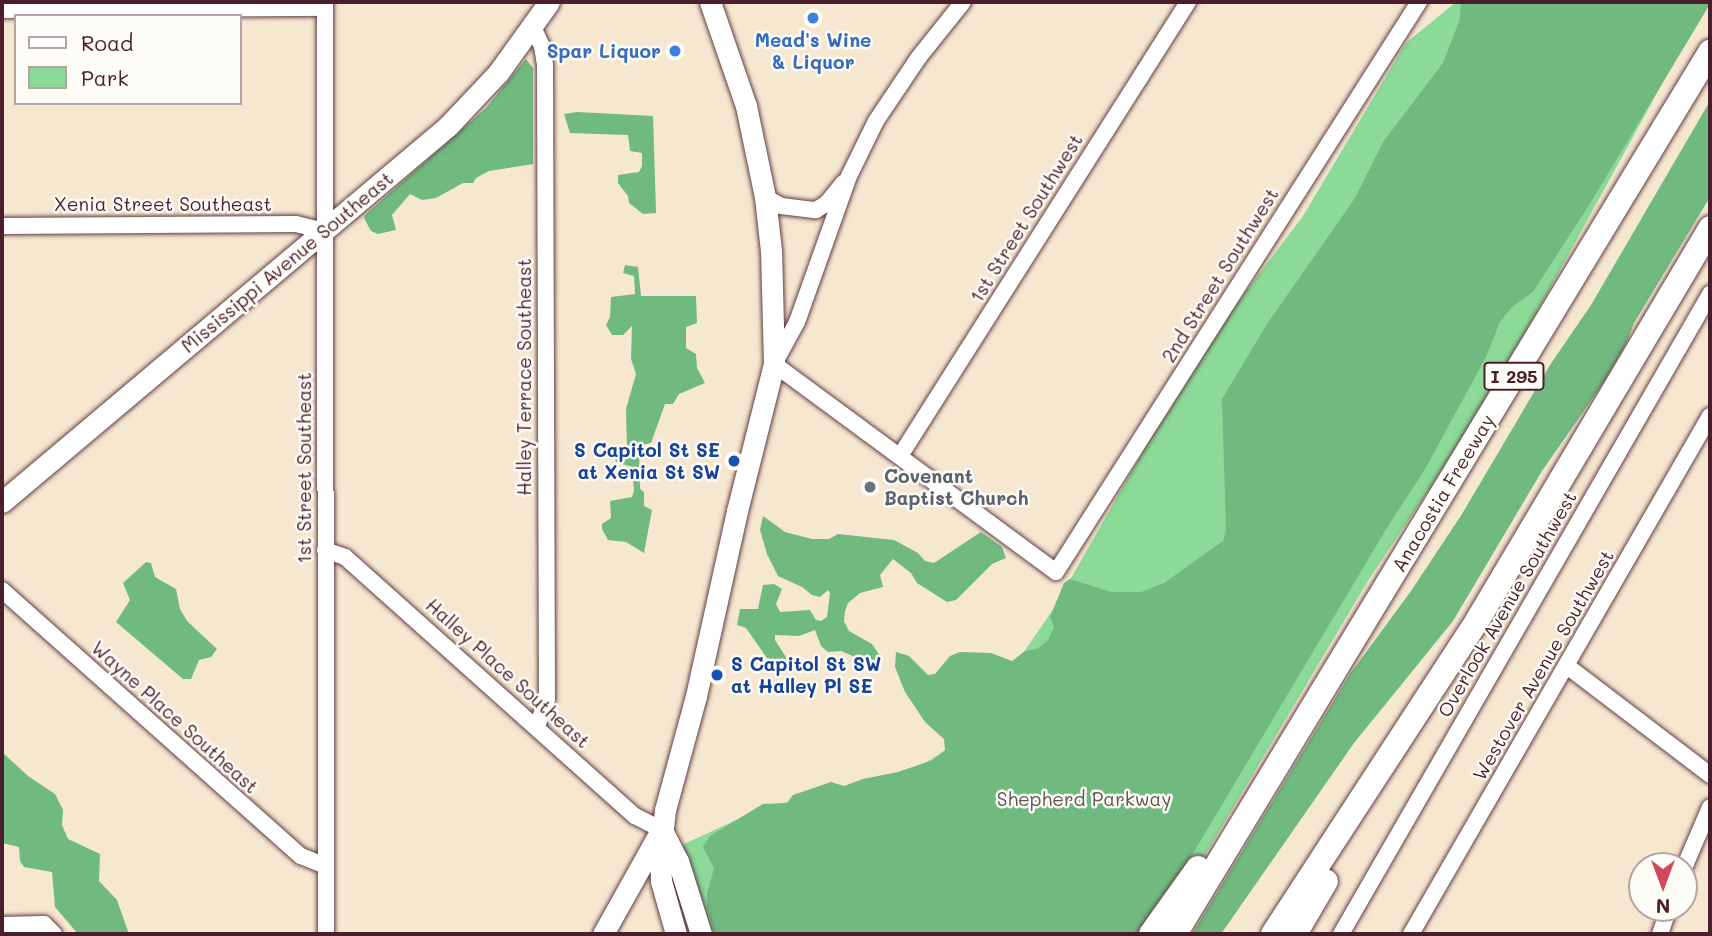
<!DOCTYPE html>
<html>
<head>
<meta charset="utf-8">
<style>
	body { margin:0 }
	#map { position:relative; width:1712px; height:936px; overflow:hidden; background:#f5e7d0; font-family:Mali,sans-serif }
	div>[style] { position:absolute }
	.green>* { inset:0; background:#8bda98 }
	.forest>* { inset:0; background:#70ba80 }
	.roads { filter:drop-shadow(0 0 2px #643d44) drop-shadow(0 0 2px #643d44) }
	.minor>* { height:16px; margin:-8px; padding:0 8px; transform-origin:8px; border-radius:8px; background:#fff }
	.major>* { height:21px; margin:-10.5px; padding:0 10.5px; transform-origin:10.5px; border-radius:10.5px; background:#fff }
	.highway>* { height:24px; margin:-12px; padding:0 12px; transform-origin:12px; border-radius:12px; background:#fff }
	.dots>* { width:19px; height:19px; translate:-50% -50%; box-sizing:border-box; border:4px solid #fdfcf7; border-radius:50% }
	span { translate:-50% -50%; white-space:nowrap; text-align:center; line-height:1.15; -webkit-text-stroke:5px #fdfcf7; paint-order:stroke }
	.shield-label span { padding:2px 5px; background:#fdfcf7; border:2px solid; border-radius:5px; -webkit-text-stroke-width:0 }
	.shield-label { font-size:18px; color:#4a1f2b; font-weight:700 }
	.shop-label { font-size:19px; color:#366cbe; font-weight:700 }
	.right { translate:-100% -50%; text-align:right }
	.street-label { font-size:19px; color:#4a1f2b }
	.transit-label { font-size:19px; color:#164399; font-weight:700 }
	.left { translate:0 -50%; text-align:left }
	.worship-label { font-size:19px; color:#5b616d; font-weight:700 }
	.park-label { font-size:19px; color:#5e574c }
	.frame { position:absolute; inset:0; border:4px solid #4a1f2b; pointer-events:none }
	.legend { position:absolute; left:14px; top:14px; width:228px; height:91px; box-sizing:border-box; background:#fdfcf7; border:2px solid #b5a4a5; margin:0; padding:9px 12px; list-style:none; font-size:21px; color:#4a1f2b }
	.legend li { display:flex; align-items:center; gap:14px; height:35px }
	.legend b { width:35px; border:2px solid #b5a4a5 }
	.north { position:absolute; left:1628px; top:852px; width:70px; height:70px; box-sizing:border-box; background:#fdfcf7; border:2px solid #b5a4a5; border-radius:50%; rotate:180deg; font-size:19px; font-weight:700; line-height:28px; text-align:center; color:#4a1f2b }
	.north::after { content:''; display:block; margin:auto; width:24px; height:32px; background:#d1495b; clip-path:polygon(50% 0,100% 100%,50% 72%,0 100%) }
</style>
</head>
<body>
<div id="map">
	<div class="green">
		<div style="clip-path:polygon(1456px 2px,1707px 2px,1487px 403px,1369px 579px,1158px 934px,713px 934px,682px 845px,769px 805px,887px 787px,965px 738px,1054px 608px,1144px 450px,1231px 311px,1303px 216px,1406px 43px)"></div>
	</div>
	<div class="forest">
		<div style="clip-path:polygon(1461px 2px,1710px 4px,1591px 202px,1533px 292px,1511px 308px,1500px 322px,1486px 357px,1424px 471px,1388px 526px,1145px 934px,715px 934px,707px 907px,707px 893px,714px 868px,703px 847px,710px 836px,763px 804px,787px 803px,793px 795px,831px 782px,844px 786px,863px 779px,898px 772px,933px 760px,945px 750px,944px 739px,925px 722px,905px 692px,895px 667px,896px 652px,909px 656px,928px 675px,935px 674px,950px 656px,960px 652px,991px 653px,1012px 661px,1025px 651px,1037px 649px,1048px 640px,1054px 627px,1050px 617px,1064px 583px,1070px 579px,1111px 592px,1141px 592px,1164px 583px,1223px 541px,1226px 530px,1222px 399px,1267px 324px,1355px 198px,1383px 142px,1443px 63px,1460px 19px)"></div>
		<div style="clip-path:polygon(526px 59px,533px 68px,533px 164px,489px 171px,476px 178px,473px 183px,463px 183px,436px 198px,422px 200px,410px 194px,392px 215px,396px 230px,378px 234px,371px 231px,364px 218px,365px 215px,486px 108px)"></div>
		<div style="clip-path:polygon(1710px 101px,1710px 197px,1634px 323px,1626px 344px,1606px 379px,1542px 471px,1453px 621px,1354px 743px,1221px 934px,1192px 934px,1350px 674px,1411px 591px,1462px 514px,1550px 365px,1591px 305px)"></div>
		<div style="clip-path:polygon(577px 112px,653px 116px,656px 213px,643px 214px,629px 203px,628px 196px,618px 183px,618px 175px,639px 172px,642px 166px,642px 153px,630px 151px,628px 135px,570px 133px,564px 114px)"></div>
		<div style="clip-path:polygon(625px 265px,638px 267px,641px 296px,696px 296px,697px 323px,686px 327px,686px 348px,696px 354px,697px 368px,705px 383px,679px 394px,673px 404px,665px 404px,651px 443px,639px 446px,640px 489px,644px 492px,644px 506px,652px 510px,644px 553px,626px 542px,608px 540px,602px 529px,602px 524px,611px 518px,610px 501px,632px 497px,634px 491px,632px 467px,616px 462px,615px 457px,620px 451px,627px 449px,626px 409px,636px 374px,631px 359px,632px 326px,623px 335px,612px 335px,606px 325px,610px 317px,611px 297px,635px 294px,634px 276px,623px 273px)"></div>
		<div style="clip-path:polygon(763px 516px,785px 532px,812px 539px,829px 539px,838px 534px,894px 540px,918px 553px,925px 561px,934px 563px,981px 532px,1002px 547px,1006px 558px,992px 564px,956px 600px,947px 602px,917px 583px,911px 573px,893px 559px,880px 575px,883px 587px,860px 593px,848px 603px,845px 611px,844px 621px,849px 631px,872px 644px,882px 659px,882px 664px,874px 665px,841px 651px,828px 652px,821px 646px,815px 630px,799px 636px,775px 635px,775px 640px,787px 659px,786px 667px,782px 669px,769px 661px,746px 628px,737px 625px,740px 609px,758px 609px,763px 585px,774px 584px,782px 589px,776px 604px,780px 612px,810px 610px,816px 620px,821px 621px,827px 617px,830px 593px,828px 590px,820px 597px,812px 595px,802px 587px,778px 576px,767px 554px,760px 530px)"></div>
		<div style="clip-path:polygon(146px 562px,151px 563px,155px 577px,176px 589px,180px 609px,187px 621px,217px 649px,211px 657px,199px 660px,191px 679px,183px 679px,116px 622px,130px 600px,123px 583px)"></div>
		<div style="clip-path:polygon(2px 752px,28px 776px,55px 794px,63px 810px,62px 825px,68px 839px,100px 854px,99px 881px,117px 900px,129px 934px,78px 934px,55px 907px,52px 872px,24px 867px,20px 861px,19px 847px,2px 843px)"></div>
	</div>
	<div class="roads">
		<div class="minor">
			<div style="left:325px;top:2px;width:932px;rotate:89.94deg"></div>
			<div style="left:963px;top:2px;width:70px;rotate:128.7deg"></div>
			<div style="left:919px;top:57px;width:77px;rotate:123.9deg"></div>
			<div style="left:876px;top:121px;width:61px;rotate:116.1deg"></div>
			<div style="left:849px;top:176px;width:155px;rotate:109.6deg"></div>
			<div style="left:797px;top:322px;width:48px;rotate:118.7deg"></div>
			<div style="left:774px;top:364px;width:350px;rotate:36.4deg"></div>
			<div style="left:1056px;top:572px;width:676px;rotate:-57.51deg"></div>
			<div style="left:2px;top:10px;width:323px;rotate:-0.4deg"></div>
			<div style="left:533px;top:27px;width:21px;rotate:65deg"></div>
			<div style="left:542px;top:46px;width:20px;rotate:81deg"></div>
			<div style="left:545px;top:66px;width:633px;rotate:89.82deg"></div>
			<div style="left:547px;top:699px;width:29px;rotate:110deg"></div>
			<div style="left:765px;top:197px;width:18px;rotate:29deg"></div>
			<div style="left:781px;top:206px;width:35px;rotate:7deg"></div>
			<div style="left:816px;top:210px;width:13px;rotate:-32deg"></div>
			<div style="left:827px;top:203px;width:26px;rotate:-51deg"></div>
			<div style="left:2px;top:226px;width:294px;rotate:-0.4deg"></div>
			<div style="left:296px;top:224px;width:29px;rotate:14deg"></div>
			<div style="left:900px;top:456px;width:538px;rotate:-57.61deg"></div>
			<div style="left:325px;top:550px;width:21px;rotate:19deg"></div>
			<div style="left:345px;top:557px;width:389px;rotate:41.8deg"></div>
			<div style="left:635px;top:816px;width:30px;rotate:27deg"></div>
			<div style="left:2px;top:590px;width:400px;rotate:41.7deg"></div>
			<div style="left:301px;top:856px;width:27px;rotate:22deg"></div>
			<div style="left:1567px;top:666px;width:180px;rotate:37.3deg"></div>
			<div style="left:1684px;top:868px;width:66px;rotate:-66.9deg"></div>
			<div style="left:2px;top:925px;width:42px;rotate:-1.4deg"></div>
			<div style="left:44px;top:924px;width:14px;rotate:45deg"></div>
			<div style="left:1341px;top:934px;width:739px;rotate:-60.03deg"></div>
			<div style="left:1411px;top:934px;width:598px;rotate:-60.01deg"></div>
			<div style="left:1660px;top:934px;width:28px;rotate:-71deg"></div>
		</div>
		<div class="major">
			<div style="left:2px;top:502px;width:583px;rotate:-40.13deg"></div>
			<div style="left:448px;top:126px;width:73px;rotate:-46.7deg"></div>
			<div style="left:498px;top:73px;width:87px;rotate:-54.3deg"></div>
			<div style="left:662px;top:830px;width:35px;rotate:63deg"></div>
			<div style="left:678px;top:861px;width:77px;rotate:72.5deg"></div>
			<div style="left:603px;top:934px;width:117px;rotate:-60.8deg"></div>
			<div style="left:676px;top:934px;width:55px;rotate:-105.8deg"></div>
			<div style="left:661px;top:881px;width:27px;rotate:-92deg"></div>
			<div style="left:660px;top:854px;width:44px;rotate:-83.5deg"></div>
			<div style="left:665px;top:810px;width:118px;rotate:-74.8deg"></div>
			<div style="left:696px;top:696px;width:189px;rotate:-77.5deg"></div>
			<div style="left:737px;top:511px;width:152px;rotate:-75.9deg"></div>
			<div style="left:774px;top:364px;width:113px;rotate:-91.5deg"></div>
			<div style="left:771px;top:251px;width:54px;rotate:-96.3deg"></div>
			<div style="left:765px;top:197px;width:93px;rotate:-101.8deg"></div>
			<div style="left:746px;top:106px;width:110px;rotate:-109.1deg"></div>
		</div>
		<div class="highway">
			<div style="left:1151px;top:934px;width:81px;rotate:-54.5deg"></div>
			<div style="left:1175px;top:934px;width:1032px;rotate:-58.76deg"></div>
			<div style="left:1273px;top:934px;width:374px;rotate:-56.9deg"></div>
			<div style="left:1477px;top:621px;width:457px;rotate:-59.3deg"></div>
			<div style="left:1295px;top:934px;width:61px;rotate:-59.7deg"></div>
		</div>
	</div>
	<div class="dots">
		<div style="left:813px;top:18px;background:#3f7fe0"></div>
		<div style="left:675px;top:51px;background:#3f7fe0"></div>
		<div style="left:734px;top:461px;background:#1a4fb4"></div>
		<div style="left:870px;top:487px;background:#6b7280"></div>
		<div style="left:717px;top:675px;background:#1a4fb4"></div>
	</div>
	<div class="shield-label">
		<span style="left:1514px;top:376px">I 295</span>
	</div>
	<div class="shop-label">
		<span style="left:813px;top:51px">Mead's Wine<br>&amp; Liquor</span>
		<span class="right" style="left:661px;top:51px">Spar Liquor</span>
	</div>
	<div class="street-label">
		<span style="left:163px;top:204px">Xenia Street Southeast</span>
		<span style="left:1026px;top:218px;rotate:-58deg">1st Street Southwest</span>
		<span style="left:287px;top:262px;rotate:-40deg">Mississippi Avenue Southeast</span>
		<span style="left:1220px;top:275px;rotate:-58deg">2nd Street Southwest</span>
		<span style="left:524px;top:377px;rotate:-90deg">Halley Terrace Southeast</span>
		<span style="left:304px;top:468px;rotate:-90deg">1st Street Southeast</span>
		<span style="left:1443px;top:493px;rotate:-59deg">Anacostia Freeway</span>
		<span style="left:1507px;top:604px;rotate:-60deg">Overlook Avenue Southwest</span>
		<span style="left:1543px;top:665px;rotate:-60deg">Westover Avenue Southwest</span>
		<span style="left:508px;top:673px;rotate:42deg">Halley Place Southeast</span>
		<span style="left:175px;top:717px;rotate:42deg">Wayne Place Southeast</span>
	</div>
	<div class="transit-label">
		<span class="right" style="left:720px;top:461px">S Capitol St SE<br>at Xenia St SW</span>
		<span class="left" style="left:731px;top:675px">S Capitol St SW<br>at Halley Pl SE</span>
	</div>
	<div class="worship-label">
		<span class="left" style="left:884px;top:487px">Covenant<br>Baptist Church</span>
	</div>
	<div class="park-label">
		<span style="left:1084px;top:799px">Shepherd Parkway</span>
	</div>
	<div class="frame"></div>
	<ul class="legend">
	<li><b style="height:9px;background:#fff"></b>Road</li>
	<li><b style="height:19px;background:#8bda98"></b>Park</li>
	</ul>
	<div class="north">N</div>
</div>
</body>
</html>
